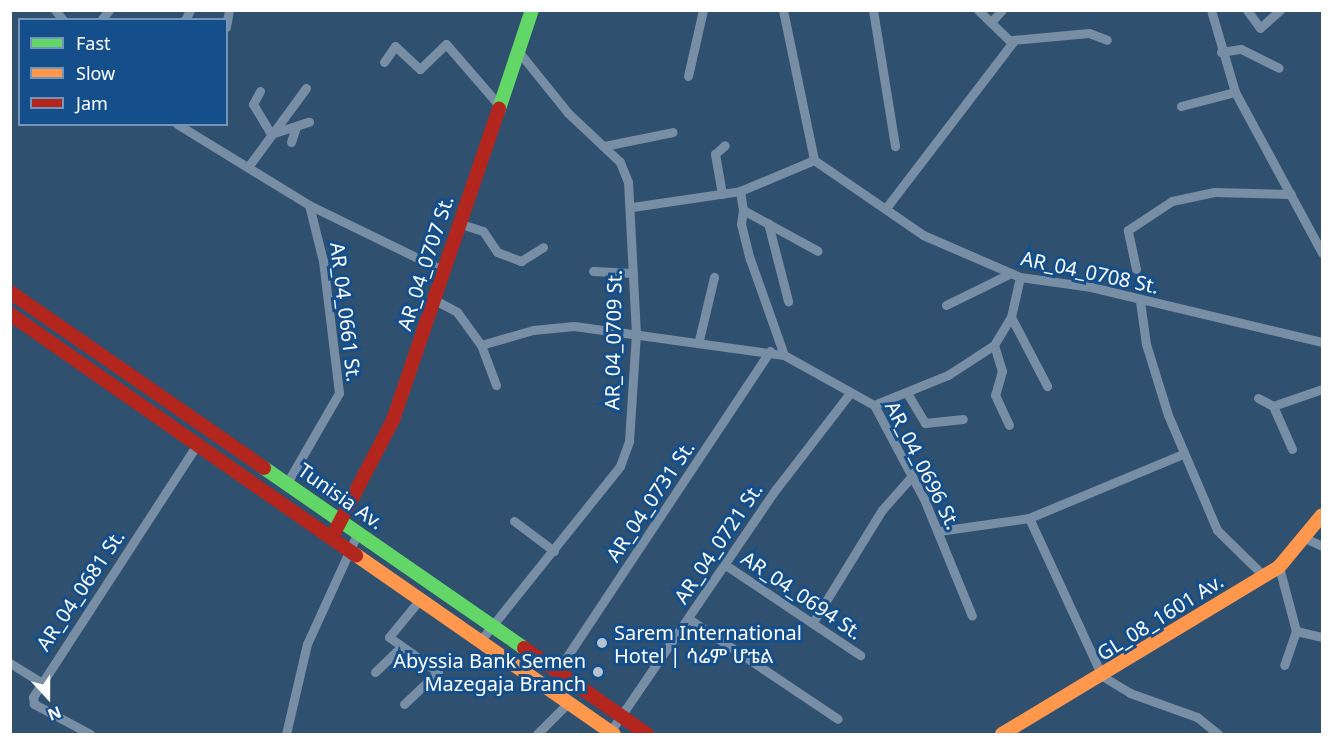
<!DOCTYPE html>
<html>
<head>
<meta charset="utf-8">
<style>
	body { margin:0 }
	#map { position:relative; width:1333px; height:745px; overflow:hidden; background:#305070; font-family:"Noto Sans","Noto Sans Ethiopic",sans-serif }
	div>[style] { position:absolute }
	.street>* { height:9px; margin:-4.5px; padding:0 4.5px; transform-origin:4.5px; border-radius:4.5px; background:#778ea5 }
	.fast>* { height:14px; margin:-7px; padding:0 7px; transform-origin:7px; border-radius:7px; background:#63d668 }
	.slow>* { height:14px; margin:-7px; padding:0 7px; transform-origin:7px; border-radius:7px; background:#ff974d }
	.jam>* { height:14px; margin:-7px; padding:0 7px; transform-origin:7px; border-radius:7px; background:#b3261e }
	.dots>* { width:16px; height:16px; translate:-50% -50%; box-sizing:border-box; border:3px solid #154f8b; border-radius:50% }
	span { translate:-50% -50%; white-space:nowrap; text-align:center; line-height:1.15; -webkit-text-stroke:6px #154f8b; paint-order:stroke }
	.street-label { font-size:20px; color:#fff }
	.poi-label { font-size:20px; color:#fff }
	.left { translate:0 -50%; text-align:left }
	.right { translate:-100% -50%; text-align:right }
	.frame { position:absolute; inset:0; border:12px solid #fff; pointer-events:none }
	.legend { position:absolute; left:18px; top:18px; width:210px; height:108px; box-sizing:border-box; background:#154f8b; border:2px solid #7395b9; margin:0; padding:8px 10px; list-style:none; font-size:18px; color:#fff }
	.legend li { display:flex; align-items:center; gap:12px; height:30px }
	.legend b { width:30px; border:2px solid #7395b9 }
	.north { position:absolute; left:18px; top:667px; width:60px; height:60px; -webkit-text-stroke:4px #154f8b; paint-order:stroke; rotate:159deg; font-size:16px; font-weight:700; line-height:24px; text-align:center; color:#fff }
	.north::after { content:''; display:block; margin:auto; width:21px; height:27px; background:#fff; clip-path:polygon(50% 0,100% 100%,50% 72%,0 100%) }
</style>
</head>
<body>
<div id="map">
	<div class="street">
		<div style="left:55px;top:10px;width:13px;rotate:51deg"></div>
		<div style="left:783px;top:10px;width:153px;rotate:78.3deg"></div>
		<div style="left:814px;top:160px;width:132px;rotate:34.5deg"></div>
		<div style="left:923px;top:235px;width:106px;rotate:23.4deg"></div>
		<div style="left:1020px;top:277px;width:72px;rotate:8deg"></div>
		<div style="left:1091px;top:287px;width:237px;rotate:13.4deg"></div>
		<div style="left:873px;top:10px;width:138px;rotate:80.8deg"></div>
		<div style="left:1211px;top:10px;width:85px;rotate:73.7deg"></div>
		<div style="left:1235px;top:92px;width:183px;rotate:61.6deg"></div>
		<div style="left:1247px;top:10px;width:22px;rotate:54deg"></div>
		<div style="left:1260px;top:28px;width:27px;rotate:-42deg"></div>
		<div style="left:101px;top:20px;width:13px;rotate:-51deg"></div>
		<div style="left:185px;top:20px;width:11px;rotate:-63deg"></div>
		<div style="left:993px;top:20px;width:13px;rotate:-48deg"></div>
		<div style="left:226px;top:27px;width:17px;rotate:-80deg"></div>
		<div style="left:1012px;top:40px;width:77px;rotate:-5.2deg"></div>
		<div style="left:1089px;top:33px;width:19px;rotate:21deg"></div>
		<div style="left:1221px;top:52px;width:20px;rotate:-9deg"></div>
		<div style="left:1241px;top:49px;width:42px;rotate:26.6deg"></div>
		<div style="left:384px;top:62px;width:19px;rotate:-55deg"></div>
		<div style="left:395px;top:46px;width:34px;rotate:43deg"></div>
		<div style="left:420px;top:69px;width:36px;rotate:-44deg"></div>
		<div style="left:446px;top:44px;width:79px;rotate:49.1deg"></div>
		<div style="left:688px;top:76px;width:68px;rotate:-77.2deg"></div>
		<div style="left:260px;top:91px;width:15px;rotate:118deg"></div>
		<div style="left:253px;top:104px;width:35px;rotate:59deg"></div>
		<div style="left:271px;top:134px;width:40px;rotate:-18deg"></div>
		<div style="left:1181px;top:106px;width:56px;rotate:-14.5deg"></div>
		<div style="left:177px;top:124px;width:155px;rotate:31.5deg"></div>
		<div style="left:309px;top:205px;width:148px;rotate:26deg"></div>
		<div style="left:291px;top:142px;width:16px;rotate:-72deg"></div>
		<div style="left:604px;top:146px;width:70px;rotate:-11.5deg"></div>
		<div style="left:248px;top:167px;width:98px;rotate:-53.7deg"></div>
		<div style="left:740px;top:191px;width:19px;rotate:81deg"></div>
		<div style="left:743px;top:210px;width:85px;rotate:28.7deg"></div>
		<div style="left:722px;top:194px;width:41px;rotate:-99.9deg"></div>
		<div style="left:715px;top:154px;width:13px;rotate:-42deg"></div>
		<div style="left:632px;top:207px;width:109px;rotate:-8.4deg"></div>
		<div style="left:740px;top:191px;width:80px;rotate:-22.7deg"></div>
		<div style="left:886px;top:208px;width:208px;rotate:-52.6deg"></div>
		<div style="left:1012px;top:43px;width:47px;rotate:-135.9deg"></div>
		<div style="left:743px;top:210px;width:14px;rotate:98deg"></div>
		<div style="left:741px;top:224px;width:36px;rotate:76deg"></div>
		<div style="left:750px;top:259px;width:102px;rotate:70.5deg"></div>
		<div style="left:458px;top:223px;width:26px;rotate:18deg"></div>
		<div style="left:483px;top:231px;width:25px;rotate:56deg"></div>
		<div style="left:497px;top:252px;width:26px;rotate:21deg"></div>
		<div style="left:521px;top:261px;width:26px;rotate:-32deg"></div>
		<div style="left:768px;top:223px;width:81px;rotate:75.6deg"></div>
		<div style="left:1136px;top:269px;width:40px;rotate:-102deg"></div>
		<div style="left:1128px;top:230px;width:53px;rotate:-33.4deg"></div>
		<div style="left:1172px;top:201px;width:43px;rotate:-12.1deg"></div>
		<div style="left:1214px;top:192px;width:77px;rotate:1.5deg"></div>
		<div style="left:593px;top:271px;width:40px;rotate:2.9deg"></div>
		<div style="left:433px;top:299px;width:27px;rotate:28deg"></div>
		<div style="left:457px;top:312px;width:41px;rotate:54deg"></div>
		<div style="left:481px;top:345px;width:43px;rotate:69.4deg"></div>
		<div style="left:1140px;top:301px;width:43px;rotate:82.1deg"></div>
		<div style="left:1146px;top:344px;width:74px;rotate:72.8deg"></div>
		<div style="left:1168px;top:415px;width:125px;rotate:66.9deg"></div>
		<div style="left:1217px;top:530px;width:66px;rotate:44.4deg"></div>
		<div style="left:946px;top:305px;width:72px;rotate:-26.2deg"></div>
		<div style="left:1011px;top:317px;width:78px;rotate:62.4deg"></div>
		<div style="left:699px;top:340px;width:65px;rotate:-76.6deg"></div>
		<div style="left:481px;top:345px;width:54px;rotate:-16.1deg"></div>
		<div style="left:533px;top:330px;width:41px;rotate:-5.6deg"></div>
		<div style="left:574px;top:326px;width:212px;rotate:7.9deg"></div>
		<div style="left:784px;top:355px;width:103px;rotate:29.1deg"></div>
		<div style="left:874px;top:405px;width:106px;rotate:62deg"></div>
		<div style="left:924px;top:499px;width:126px;rotate:67.7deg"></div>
		<div style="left:994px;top:345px;width:27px;rotate:73deg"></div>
		<div style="left:1002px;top:371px;width:25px;rotate:106deg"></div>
		<div style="left:995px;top:395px;width:33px;rotate:65deg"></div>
		<div style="left:907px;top:393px;width:35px;rotate:59deg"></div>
		<div style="left:925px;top:423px;width:38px;rotate:-6deg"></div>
		<div style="left:1258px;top:398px;width:17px;rotate:28deg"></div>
		<div style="left:874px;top:405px;width:80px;rotate:-22.1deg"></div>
		<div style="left:948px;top:375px;width:55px;rotate:-33.1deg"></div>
		<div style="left:994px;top:345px;width:33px;rotate:-59deg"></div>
		<div style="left:1011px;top:317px;width:41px;rotate:-77.3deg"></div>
		<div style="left:1292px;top:449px;width:47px;rotate:-113.8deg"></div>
		<div style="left:1273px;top:406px;width:52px;rotate:-19.1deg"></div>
		<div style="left:287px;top:483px;width:104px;rotate:-60deg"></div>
		<div style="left:339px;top:393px;width:133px;rotate:-96.9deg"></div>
		<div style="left:323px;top:261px;width:58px;rotate:-104deg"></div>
		<div style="left:1029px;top:518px;width:174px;rotate:65.2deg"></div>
		<div style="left:1102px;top:676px;width:33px;rotate:31deg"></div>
		<div style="left:1130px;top:693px;width:71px;rotate:19.7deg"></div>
		<div style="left:1197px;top:717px;width:27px;rotate:39deg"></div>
		<div style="left:514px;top:521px;width:50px;rotate:36.9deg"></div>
		<div style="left:939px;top:531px;width:91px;rotate:-8.2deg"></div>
		<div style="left:1029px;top:518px;width:167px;rotate:-22.6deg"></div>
		<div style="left:1307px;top:539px;width:17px;rotate:25deg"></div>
		<div style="left:724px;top:564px;width:164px;rotate:33.8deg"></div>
		<div style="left:1279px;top:567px;width:66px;rotate:75.1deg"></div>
		<div style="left:1296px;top:631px;width:36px;rotate:109deg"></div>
		<div style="left:689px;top:619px;width:179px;rotate:33.9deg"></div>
		<div style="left:813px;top:622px;width:132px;rotate:-58.4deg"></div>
		<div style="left:882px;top:510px;width:45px;rotate:-48.6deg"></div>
		<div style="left:1296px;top:631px;width:27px;rotate:13deg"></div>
		<div style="left:480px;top:641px;width:224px;rotate:-51.3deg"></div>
		<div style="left:620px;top:466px;width:27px;rotate:-70deg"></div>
		<div style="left:629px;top:441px;width:107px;rotate:-86.3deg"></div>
		<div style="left:636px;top:334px;width:152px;rotate:-93deg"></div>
		<div style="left:628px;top:182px;width:22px;rotate:-112deg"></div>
		<div style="left:620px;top:162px;width:71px;rotate:-136.7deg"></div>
		<div style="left:568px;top:113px;width:78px;rotate:-128.8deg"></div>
		<div style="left:10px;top:663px;width:36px;rotate:32deg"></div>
		<div style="left:558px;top:670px;width:383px;rotate:-56.4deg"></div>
		<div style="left:375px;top:672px;width:35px;rotate:-44deg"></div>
		<div style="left:404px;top:704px;width:47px;rotate:-43.3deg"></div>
		<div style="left:438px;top:672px;width:60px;rotate:-144.5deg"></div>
		<div style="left:389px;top:637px;width:50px;rotate:-50.6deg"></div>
		<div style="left:610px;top:732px;width:294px;rotate:-55.7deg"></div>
		<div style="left:776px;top:489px;width:121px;rotate:-52.4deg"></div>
		<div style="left:90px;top:734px;width:64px;rotate:-151.8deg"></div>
		<div style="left:34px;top:704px;width:7px;rotate:-98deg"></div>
		<div style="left:33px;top:697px;width:302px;rotate:-57deg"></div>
		<div style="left:286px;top:734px;width:92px;rotate:-76.9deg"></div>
		<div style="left:307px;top:644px;width:123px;rotate:-65.5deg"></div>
		<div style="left:537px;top:734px;width:45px;rotate:-45deg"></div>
	</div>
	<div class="fast">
		<div style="left:499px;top:109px;width:104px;rotate:-71.6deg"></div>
		<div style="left:264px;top:468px;width:316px;rotate:34.7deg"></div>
	</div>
	<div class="slow">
		<div style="left:356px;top:555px;width:314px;rotate:34.8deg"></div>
		<div style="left:1002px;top:734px;width:323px;rotate:-31.1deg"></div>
		<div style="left:1279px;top:567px;width:67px;rotate:-50.4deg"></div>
	</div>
	<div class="jam">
		<div style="left:10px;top:292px;width:309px;rotate:34.7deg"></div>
		<div style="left:10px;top:314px;width:422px;rotate:34.9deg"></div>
		<div style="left:332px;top:537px;width:132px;rotate:-62.5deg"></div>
		<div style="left:393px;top:420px;width:329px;rotate:-71.2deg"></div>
		<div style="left:524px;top:648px;width:150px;rotate:35deg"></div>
	</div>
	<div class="dots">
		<div style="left:602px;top:643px;background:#b7c2cd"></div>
		<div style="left:598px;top:672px;background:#b7c2cd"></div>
	</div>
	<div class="street-label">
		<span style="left:425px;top:263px;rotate:-72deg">AR_04_0707 St.</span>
		<span style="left:1090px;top:272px;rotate:12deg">AR_04_0708 St.</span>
		<span style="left:346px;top:312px;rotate:83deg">AR_04_0661 St.</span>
		<span style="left:613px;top:340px;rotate:-89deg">AR_04_0709 St.</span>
		<span style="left:923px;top:465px;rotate:63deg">AR_04_0696 St.</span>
		<span style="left:341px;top:496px;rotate:35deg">Tunisia Av.</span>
		<span style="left:650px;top:501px;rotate:-56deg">AR_04_0731 St.</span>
		<span style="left:718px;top:543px;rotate:-56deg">AR_04_0721 St.</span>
		<span style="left:80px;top:590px;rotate:-56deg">AR_04_0681 St.</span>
		<span style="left:802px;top:595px;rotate:34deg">AR_04_0694 St.</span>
		<span style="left:1160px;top:617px;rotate:-32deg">GL_08_1601 Av.</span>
	</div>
	<div class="poi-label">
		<span class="left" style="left:614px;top:644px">Sarem International<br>Hotel | ሳሬም ሆቴል</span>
		<span class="right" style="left:586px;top:672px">Abyssia Bank Semen<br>Mazegaja Branch</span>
	</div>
	<div class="frame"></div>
	<ul class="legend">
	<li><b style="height:8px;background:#63d668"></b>Fast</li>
	<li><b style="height:8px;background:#ff974d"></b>Slow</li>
	<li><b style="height:8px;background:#b3261e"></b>Jam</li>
	</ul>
	<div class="north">N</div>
</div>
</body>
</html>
